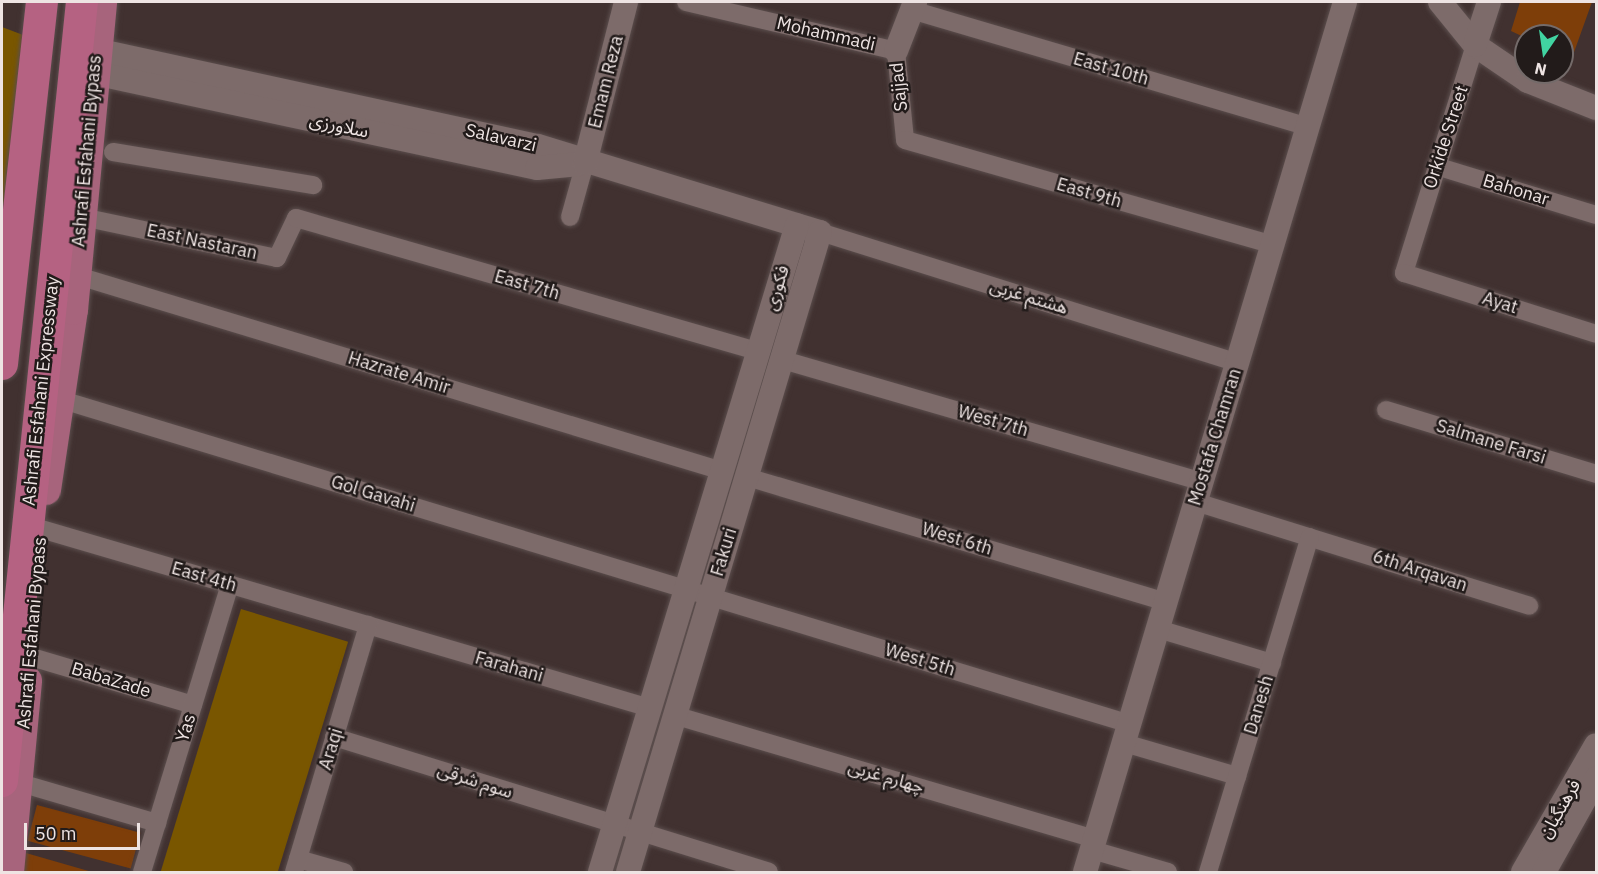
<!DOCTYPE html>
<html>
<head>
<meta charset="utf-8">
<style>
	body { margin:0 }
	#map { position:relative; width:1598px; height:874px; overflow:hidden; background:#413130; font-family:"IBM Plex Sans","Noto Sans Arabic",sans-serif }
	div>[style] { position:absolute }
	.green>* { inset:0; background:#795600; transform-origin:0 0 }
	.building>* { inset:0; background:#7e3e09; transform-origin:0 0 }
	.roads { filter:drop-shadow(0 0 2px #5b4e4d) drop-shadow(0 0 2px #5b4e4d) }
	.minor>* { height:18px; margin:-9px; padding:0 9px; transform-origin:9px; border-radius:9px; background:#7d6b6a }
	.tertiary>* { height:24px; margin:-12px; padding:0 12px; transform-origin:12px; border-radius:12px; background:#7d6b6a }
	.primary>* { height:30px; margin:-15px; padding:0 15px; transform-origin:15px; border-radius:15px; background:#a7647c }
	.trunk>* { height:32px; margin:-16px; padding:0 16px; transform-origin:16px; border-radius:16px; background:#b56282 }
	span { translate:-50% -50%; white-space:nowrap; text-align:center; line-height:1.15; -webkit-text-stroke:5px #221b1a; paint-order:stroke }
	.street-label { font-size:18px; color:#eee4e3 }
	.frame { position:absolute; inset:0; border:3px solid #eee4e3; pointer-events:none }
	.north { position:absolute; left:1514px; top:24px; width:60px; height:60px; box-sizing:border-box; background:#221b1a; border:2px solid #746b6a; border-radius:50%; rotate:193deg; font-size:16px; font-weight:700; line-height:24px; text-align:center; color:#eee4e3 }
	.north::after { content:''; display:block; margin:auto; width:21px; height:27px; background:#41d4a1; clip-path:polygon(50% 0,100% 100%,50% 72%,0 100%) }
	.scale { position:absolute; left:24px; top:823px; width:116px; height:27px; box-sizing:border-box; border:3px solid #eee4e3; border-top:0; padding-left:8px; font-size:18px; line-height:21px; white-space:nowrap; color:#eee4e3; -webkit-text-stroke:4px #221b1a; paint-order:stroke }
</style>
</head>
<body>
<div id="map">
	<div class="green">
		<div style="clip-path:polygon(2px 27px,31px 38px,15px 201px,2px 204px)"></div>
		<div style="left:241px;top:609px;width:112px;height:275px;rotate:17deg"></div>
	</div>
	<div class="building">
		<div style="clip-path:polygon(1520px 2px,1592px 2px,1573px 55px,1562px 50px,1562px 36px,1526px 38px,1511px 31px)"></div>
		<div style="left:37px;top:805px;width:107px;height:37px;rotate:15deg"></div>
		<div style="clip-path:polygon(26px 853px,92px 872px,20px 872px)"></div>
	</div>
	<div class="roads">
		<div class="minor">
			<div style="left:686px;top:2px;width:216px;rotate:13.1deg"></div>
			<div style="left:896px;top:51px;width:89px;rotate:84.2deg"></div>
			<div style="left:905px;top:140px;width:383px;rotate:15.9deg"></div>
			<div style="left:915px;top:11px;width:410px;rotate:16.4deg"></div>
			<div style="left:1475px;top:45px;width:239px;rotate:107.3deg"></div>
			<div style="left:1404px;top:273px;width:201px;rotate:17.6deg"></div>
			<div style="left:113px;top:152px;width:203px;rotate:9.4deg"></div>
			<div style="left:1436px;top:166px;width:167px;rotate:17deg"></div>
			<div style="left:82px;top:217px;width:199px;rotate:11.9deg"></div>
			<div style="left:277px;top:258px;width:44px;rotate:-64.6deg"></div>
			<div style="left:296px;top:218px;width:481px;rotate:16.1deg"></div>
			<div style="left:570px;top:217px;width:56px;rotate:-74.5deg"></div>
			<div style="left:820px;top:232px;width:437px;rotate:17.4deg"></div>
			<div style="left:75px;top:275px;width:676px;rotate:16.85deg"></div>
			<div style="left:783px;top:360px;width:436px;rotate:16.2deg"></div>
			<div style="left:59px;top:399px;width:1119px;rotate:16.88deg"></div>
			<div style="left:1386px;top:410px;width:220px;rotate:16.9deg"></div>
			<div style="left:747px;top:477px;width:437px;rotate:16.6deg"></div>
			<div style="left:1196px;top:502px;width:349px;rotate:17.3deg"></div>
			<div style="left:41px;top:529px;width:635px;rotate:16.38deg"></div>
			<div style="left:1158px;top:629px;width:119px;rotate:16.6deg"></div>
			<div style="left:28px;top:656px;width:172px;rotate:16.5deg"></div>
			<div style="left:677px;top:716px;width:436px;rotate:16.4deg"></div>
			<div style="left:334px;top:737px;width:455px;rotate:17.2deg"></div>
			<div style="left:1124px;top:743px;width:118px;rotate:16.3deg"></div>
			<div style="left:20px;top:783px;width:143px;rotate:16.3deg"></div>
			<div style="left:1092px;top:850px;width:79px;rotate:16.1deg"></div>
			<div style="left:298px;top:859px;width:48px;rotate:15.8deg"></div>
			<div style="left:142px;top:872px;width:301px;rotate:-73deg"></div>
			<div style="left:294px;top:872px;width:258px;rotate:-73.3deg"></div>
			<div style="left:1208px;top:872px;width:350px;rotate:-73.1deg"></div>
		</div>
		<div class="tertiary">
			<div style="left:1440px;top:2px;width:55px;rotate:50.9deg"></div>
			<div style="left:1475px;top:45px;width:64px;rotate:34.2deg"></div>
			<div style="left:1528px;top:81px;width:73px;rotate:21.7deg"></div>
			<div style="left:1475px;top:45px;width:45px;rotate:-72deg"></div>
			<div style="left:96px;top:50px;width:452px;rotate:12.3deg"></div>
			<div style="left:538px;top:146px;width:295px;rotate:17deg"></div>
			<div style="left:820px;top:232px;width:668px;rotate:106.7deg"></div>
			<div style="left:896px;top:51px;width:53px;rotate:-68.8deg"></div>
			<div style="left:94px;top:73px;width:453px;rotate:12.1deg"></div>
			<div style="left:537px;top:168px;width:43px;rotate:-5.3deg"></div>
			<div style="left:585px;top:163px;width:166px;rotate:-75.7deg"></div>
			<div style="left:600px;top:872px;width:676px;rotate:-73.07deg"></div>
			<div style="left:1085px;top:872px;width:908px;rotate:-73.36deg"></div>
			<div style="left:1523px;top:872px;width:146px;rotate:-60.1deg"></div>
			<div style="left:1544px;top:872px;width:107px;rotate:-60.8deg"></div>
		</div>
		<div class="primary">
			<div style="left:46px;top:490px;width:182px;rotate:-81.5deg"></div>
			<div style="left:73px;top:310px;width:309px;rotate:-84.6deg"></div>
			<div style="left:9px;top:872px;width:192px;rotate:-84.6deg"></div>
		</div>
		<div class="trunk">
			<div style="left:2px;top:364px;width:364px;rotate:-83.7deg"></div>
			<div style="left:2px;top:781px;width:783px;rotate:-84.14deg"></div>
		</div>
	</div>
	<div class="street-label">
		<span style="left:826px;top:34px;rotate:13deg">Mohammadi</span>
		<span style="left:1111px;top:69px;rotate:16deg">East 10th</span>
		<span style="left:606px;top:82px;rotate:-76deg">Emam Reza</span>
		<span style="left:899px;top:87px;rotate:-96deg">Sajjad</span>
		<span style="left:339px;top:126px;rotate:12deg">سلاورزی</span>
		<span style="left:1446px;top:137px;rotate:-72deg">Orkide Street</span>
		<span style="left:501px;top:138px;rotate:13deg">Salavarzi</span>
		<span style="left:87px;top:151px;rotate:-85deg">Ashrafi Esfahani Bypass</span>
		<span style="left:1516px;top:190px;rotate:17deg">Bahonar</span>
		<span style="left:1089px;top:193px;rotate:16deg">East 9th</span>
		<span style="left:202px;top:242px;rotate:12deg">East Nastaran</span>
		<span style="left:527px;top:285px;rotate:16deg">East 7th</span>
		<span style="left:777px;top:288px;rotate:-73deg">فکوری</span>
		<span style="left:1029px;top:297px;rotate:17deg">هشتم غربی</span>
		<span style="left:1500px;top:303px;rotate:17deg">Ayat</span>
		<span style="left:399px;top:373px;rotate:17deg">Hazrate Amir</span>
		<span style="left:41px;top:391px;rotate:-84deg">Ashrafi Esfahani Expressway</span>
		<span style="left:993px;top:421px;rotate:16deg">West 7th</span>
		<span style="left:1215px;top:437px;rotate:-73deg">Mostafa Chamran</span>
		<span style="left:1491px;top:442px;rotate:17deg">Salmane Farsi</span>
		<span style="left:373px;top:494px;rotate:17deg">Gol Gavahi</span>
		<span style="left:957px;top:539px;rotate:17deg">West 6th</span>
		<span style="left:724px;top:552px;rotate:-73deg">Fakuri</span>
		<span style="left:1420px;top:571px;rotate:18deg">6th Arqavan</span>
		<span style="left:204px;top:577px;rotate:16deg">East 4th</span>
		<span style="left:32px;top:633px;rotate:-85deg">Ashrafi Esfahani Bypass</span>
		<span style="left:920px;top:660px;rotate:17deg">West 5th</span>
		<span style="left:509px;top:667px;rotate:16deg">Farahani</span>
		<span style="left:111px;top:680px;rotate:17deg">BabaZade</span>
		<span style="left:1259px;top:705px;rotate:-73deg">Danesh</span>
		<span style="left:186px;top:728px;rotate:-73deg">Yas</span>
		<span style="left:331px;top:749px;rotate:-73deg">Araqi</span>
		<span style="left:886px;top:777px;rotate:16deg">چهارم غربی</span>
		<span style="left:475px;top:781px;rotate:18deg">سوم شرقی</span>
		<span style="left:1560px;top:809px;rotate:-60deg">فرهنگیان</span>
	</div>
	<div class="frame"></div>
	<div class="north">N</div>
	<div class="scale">50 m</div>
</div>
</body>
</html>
